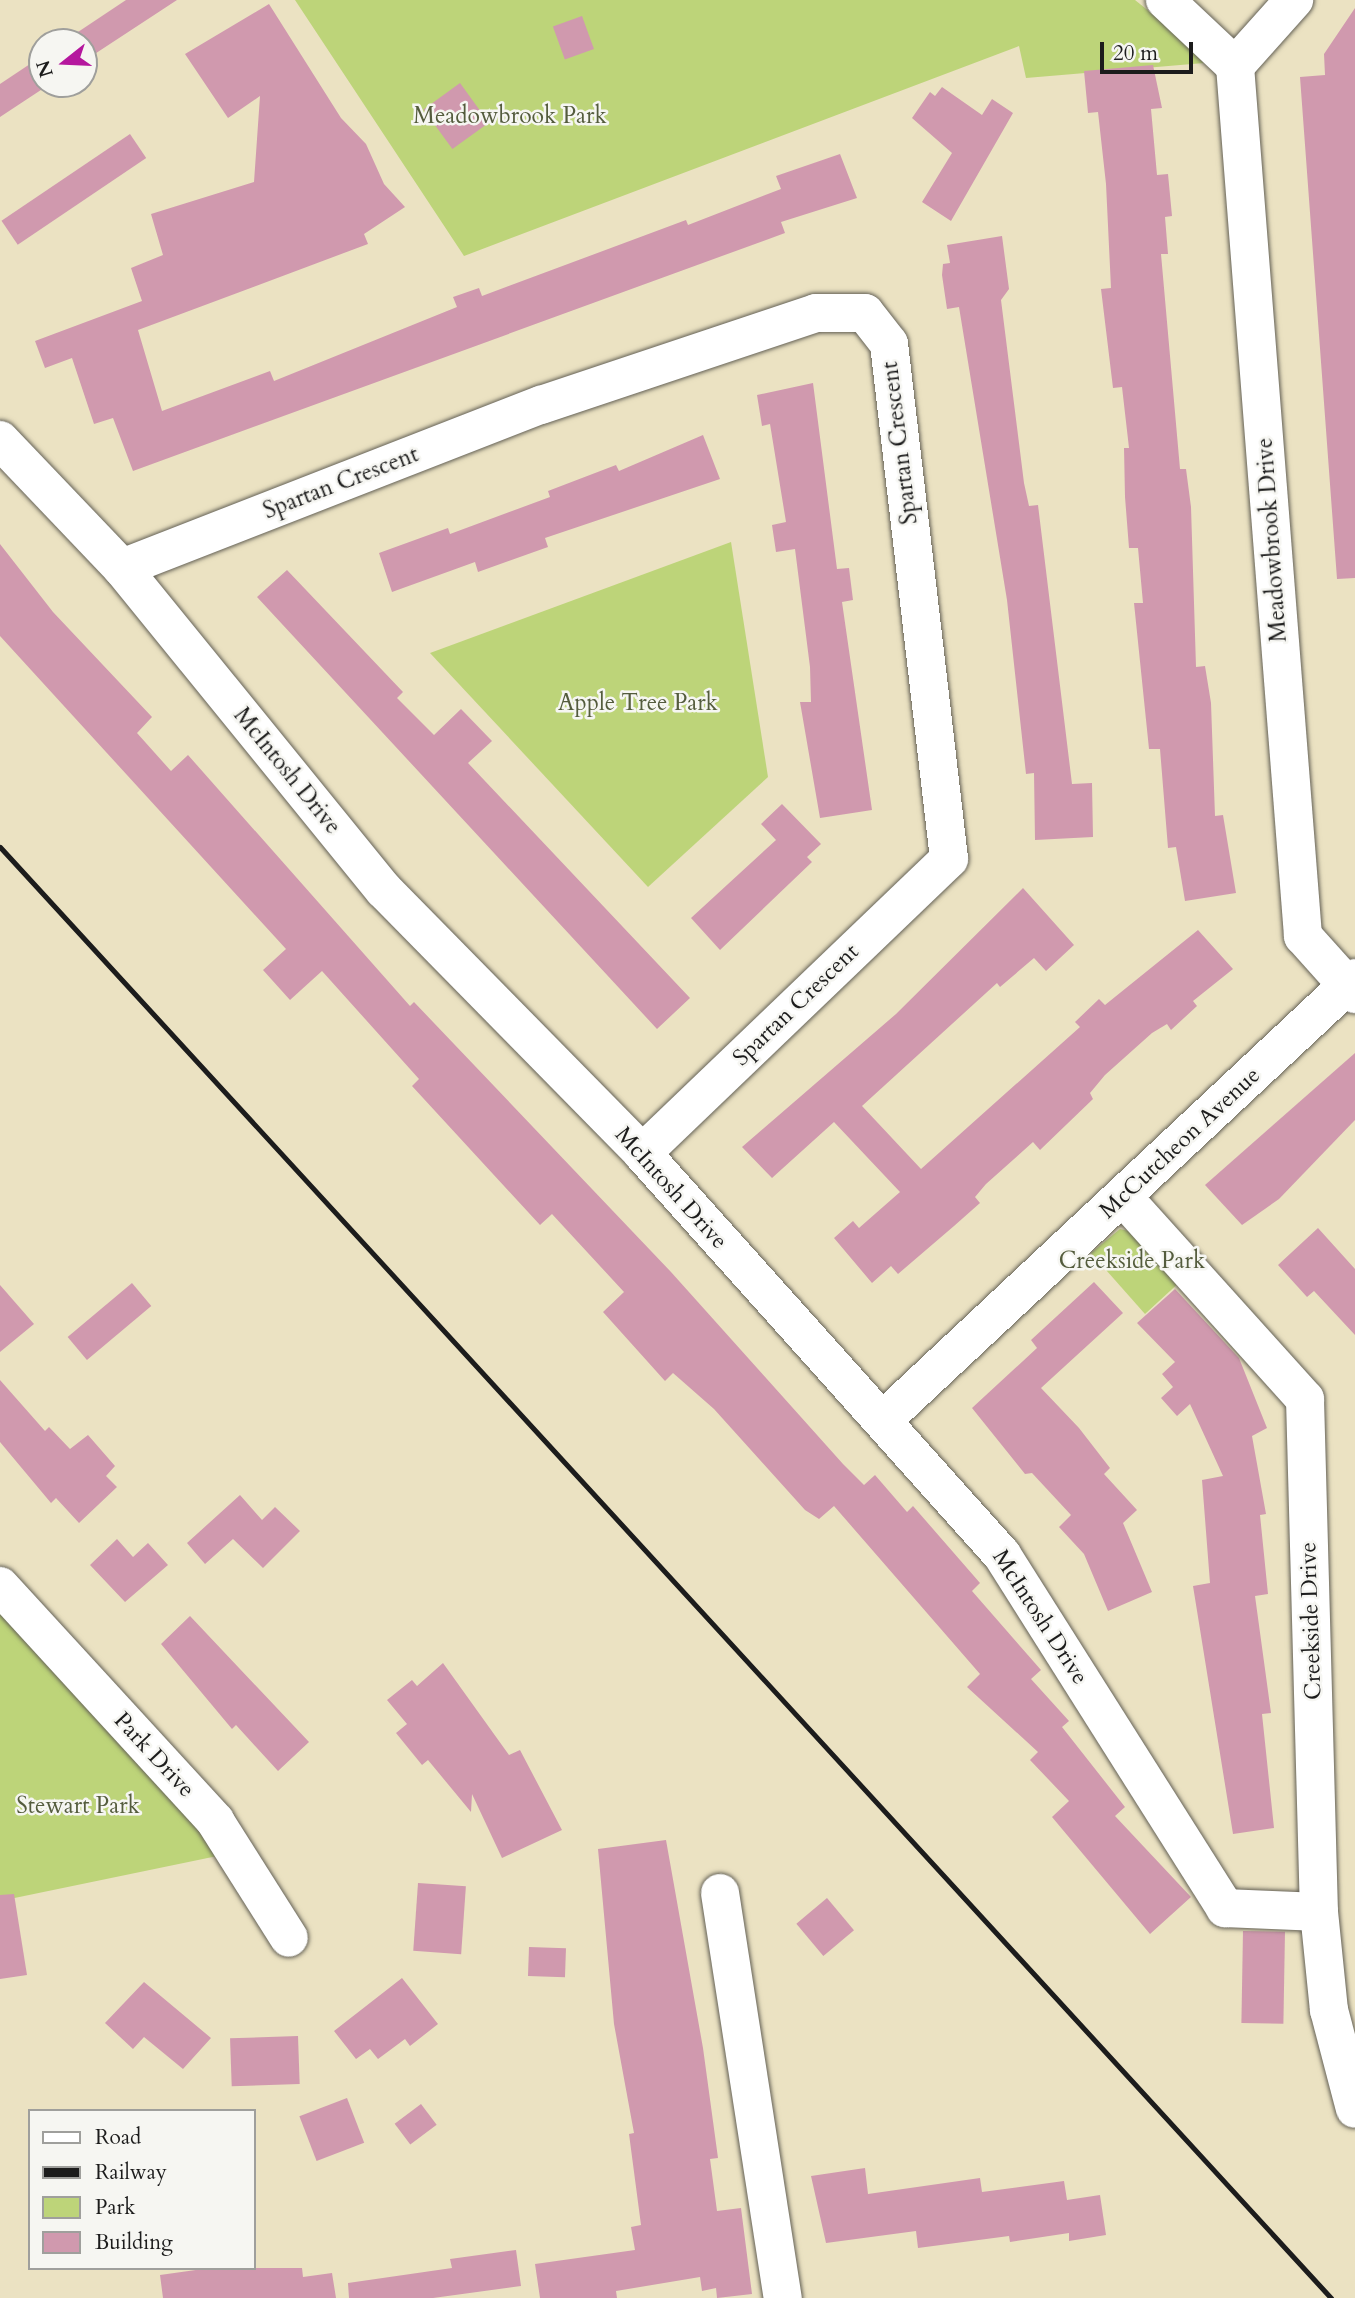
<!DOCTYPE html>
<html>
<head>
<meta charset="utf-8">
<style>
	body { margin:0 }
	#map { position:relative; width:1355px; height:2298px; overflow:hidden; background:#ebe2c2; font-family:Cardo,serif }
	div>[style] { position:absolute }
	.green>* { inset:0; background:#bdd479 }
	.building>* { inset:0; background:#d099ae; transform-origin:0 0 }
	.roads { filter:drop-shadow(0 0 2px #646156) drop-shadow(0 0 2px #646156) }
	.minor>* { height:38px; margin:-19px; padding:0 19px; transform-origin:19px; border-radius:19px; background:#fff }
	.rail>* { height:5px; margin:-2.5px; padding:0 2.5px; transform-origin:2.5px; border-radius:2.5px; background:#1c1c1c }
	span { translate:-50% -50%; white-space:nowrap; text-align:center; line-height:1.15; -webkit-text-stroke:5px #f6f6f2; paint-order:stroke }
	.park-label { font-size:23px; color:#545c3d }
	.street-label { font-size:23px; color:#1c1c1c }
	.legend { position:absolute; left:28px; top:2109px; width:228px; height:161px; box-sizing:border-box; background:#f6f6f2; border:2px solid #9f9f9c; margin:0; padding:9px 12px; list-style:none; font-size:21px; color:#1c1c1c }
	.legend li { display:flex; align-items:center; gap:14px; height:35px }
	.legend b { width:35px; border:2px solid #9f9f9c }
	.north { position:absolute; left:28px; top:28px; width:70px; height:70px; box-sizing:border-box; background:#f6f6f2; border:2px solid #9f9f9c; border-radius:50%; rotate:252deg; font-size:19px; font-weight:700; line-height:28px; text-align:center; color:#1c1c1c }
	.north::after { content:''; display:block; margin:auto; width:24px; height:32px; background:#b5179e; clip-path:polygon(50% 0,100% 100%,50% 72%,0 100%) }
	.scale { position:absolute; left:1100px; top:42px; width:93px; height:32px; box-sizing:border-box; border:4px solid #1c1c1c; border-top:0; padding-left:9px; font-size:21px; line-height:24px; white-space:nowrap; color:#1c1c1c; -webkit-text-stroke:5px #f6f6f2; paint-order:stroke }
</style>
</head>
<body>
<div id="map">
	<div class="green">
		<div style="clip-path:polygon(295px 0,1135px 0,1186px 41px,1204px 63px,1026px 78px,1019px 46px,464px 256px)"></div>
		<div style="clip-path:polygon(731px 542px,768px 777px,648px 887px,430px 653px)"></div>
		<div style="clip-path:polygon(1120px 1229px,1137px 1233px,1183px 1279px,1145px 1314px,1091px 1253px)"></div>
		<div style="clip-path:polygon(0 1609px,227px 1854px,0 1901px)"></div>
	</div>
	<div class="building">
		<div style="clip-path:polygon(126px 0,177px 0,84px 61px,84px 42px,63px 42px)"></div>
		<div style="clip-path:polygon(269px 4px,341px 118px,366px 144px,384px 184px,405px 207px,364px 234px,368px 244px,138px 330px,162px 411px,270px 371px,274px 381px,457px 307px,453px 297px,479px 288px,482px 296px,686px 220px,688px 225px,781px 189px,776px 176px,840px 154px,857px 198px,781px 222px,785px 233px,133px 471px,113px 418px,94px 424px,72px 358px,45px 368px,35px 341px,142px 301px,131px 268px,163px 255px,151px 214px,254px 182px,260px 96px,228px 118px,185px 54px)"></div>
		<div style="clip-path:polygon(1355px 8px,1355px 578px,1337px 579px,1300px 77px,1325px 75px,1324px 54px)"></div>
		<div style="left:582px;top:16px;width:35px;height:31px;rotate:70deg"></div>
		<div style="clip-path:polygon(42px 56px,42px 84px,50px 84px,0 117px,0 84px)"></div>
		<div style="clip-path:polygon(1153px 65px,1162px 108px,1151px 109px,1157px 175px,1168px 174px,1172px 216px,1165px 217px,1168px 254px,1161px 254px,1180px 469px,1186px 469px,1191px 507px,1196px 667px,1205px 666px,1211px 703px,1215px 816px,1223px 815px,1236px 893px,1185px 901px,1176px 847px,1168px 848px,1160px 749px,1149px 749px,1134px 603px,1143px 603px,1138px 548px,1129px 548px,1125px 497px,1124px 448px,1129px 448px,1122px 387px,1113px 388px,1101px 289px,1111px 288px,1106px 184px,1098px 112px,1088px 113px,1084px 71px)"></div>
		<div style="left:460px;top:83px;width:49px;height:45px;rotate:54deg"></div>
		<div style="clip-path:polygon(942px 87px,982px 115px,992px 99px,1013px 113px,951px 221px,922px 202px,952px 153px,912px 118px,930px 92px,935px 96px)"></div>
		<div style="left:130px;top:134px;width:29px;height:155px;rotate:56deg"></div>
		<div style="clip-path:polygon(1002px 236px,1009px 289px,1001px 300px,1024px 483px,1029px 506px,1038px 505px,1072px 784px,1092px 783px,1093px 837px,1035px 840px,1034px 773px,1026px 774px,1007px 600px,959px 307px,947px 309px,942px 275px,943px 264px,950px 263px,947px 245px)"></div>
		<div style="clip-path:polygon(813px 383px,837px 569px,849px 568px,853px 600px,842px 602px,872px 810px,820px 818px,800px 702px,811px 702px,810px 667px,795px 549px,776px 552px,772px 525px,786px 522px,770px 424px,762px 426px,757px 395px)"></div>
		<div style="clip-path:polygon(703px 435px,720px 479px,545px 538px,548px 547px,478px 572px,475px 562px,392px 592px,379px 553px,448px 528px,450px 534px,550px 497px,548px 491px,616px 465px,619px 471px)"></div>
		<div style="clip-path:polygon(0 544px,53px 612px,152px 717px,137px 733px,171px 771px,188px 755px,410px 1006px,414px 1002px,671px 1272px,843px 1464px,864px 1485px,875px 1475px,907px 1512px,913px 1506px,980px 1583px,972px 1591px,1041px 1670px,1031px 1679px,1069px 1721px,1062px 1727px,1125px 1807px,1115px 1816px,1191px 1897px,1150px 1934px,1052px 1817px,1069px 1801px,1030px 1760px,1038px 1752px,967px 1687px,980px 1674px,834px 1506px,819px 1519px,805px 1510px,714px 1409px,673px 1373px,665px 1381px,603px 1312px,624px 1292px,552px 1214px,540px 1225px,412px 1086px,419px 1079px,322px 971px,290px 1000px,263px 970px,286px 949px,0 636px)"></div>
		<div style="clip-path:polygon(287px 570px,403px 692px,397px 698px,434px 735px,461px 709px,492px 741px,468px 763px,690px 998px,657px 1029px,257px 597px)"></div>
		<div style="clip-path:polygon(782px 804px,821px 844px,807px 857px,812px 862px,720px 950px,691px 918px,776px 840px,761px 824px)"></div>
		<div style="clip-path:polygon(1023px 888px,1074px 945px,1046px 971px,1034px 958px,1000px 987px,997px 983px,862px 1106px,921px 1169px,1080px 1027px,1075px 1022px,1099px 999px,1105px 1005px,1198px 930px,1233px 969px,1193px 1001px,1197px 1006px,1171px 1030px,1167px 1024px,1152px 1033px,1105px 1075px,1090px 1093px,1093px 1099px,1040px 1150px,1033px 1142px,986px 1184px,975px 1197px,980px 1203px,954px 1226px,898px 1274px,891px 1266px,872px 1283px,834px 1238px,853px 1221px,859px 1228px,900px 1192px,834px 1122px,772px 1178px,742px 1147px,896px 1014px)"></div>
		<div style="clip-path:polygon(1355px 1053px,1355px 1120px,1279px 1199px,1242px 1225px,1205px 1185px)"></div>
		<div style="clip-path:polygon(1318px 1228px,1355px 1269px,1355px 1335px,1314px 1291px,1307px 1297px,1278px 1265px)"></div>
		<div style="clip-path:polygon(1094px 1282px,1123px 1313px,1041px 1388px,1079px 1428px,1110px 1468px,1104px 1474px,1137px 1510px,1123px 1523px,1152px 1592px,1108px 1611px,1084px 1554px,1059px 1527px,1071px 1515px,1032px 1473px,1025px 1474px,972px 1408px,1037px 1348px,1031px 1340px)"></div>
		<div style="left:132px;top:1283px;width:30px;height:84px;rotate:50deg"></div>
		<div style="clip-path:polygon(0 1285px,34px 1324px,0 1352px)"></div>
		<div style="clip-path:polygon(1175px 1289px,1239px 1358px,1267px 1428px,1252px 1436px,1266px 1514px,1260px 1515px,1268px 1594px,1255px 1596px,1271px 1713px,1262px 1714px,1274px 1828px,1233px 1834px,1193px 1586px,1210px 1583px,1202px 1480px,1223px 1476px,1190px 1404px,1177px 1416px,1161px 1398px,1173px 1387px,1162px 1374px,1175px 1362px,1137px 1323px)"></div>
		<div style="clip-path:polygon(0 1380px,45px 1431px,49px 1427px,70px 1449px,88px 1435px,115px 1466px,106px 1476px,117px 1487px,79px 1523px,56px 1498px,51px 1503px,0 1442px)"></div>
		<div style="clip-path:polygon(240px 1495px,262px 1520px,275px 1507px,300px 1531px,263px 1568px,233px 1539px,205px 1564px,187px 1543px)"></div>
		<div style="clip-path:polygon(117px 1539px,133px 1557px,148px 1543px,168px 1565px,125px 1602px,90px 1565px)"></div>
		<div style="clip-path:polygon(190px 1616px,309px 1742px,278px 1771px,236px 1725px,232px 1729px,161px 1644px)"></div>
		<div style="clip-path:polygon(443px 1663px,509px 1755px,520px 1750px,562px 1830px,502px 1858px,472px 1794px,471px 1812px,428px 1760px,422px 1765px,396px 1733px,407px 1724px,387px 1700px,412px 1680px,417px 1686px)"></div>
		<div style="clip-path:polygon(666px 1840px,703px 2048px,718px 2158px,710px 2159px,717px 2211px,741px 2208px,752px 2294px,717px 2298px,716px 2288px,702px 2291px,700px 2277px,616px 2291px,617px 2298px,540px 2298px,535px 2264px,635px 2250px,631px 2227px,641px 2225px,629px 2134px,634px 2133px,614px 2024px,598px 1849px)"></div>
		<div style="left:418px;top:1883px;width:48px;height:68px;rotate:4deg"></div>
		<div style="clip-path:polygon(14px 1894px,27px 1975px,0 1979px,0 1895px)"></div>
		<div style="left:827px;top:1898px;width:42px;height:40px;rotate:50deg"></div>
		<div style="left:1243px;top:1931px;width:42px;height:92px;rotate:1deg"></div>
		<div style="left:529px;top:1947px;width:37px;height:29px;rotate:2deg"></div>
		<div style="clip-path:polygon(402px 1978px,438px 2024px,410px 2046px,405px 2039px,378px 2059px,370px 2049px,356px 2059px,334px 2031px)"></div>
		<div style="clip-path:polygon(144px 1982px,211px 2038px,183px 2069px,144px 2037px,133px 2049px,105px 2023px)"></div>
		<div style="left:298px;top:2036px;width:48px;height:68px;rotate:88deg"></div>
		<div style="left:347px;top:2098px;width:48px;height:51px;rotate:69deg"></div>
		<div style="left:421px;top:2104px;width:26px;height:33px;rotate:53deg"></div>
		<div style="clip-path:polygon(865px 2168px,868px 2194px,980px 2178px,982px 2192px,1064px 2181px,1067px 2200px,1100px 2195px,1106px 2235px,1069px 2241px,1069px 2233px,1010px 2242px,1009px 2236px,918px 2248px,916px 2231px,826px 2243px,811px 2176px)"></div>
		<div style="clip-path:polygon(516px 2250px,521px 2286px,433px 2298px,349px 2298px,348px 2283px,452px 2268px,450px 2259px)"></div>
		<div style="clip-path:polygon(210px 2268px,302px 2268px,303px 2277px,332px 2273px,336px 2298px,163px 2298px,160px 2275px)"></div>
	</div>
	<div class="roads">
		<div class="minor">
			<div style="left:1165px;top:0;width:96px;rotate:43.3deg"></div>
			<div style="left:1235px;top:66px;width:873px;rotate:85.53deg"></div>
			<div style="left:1303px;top:936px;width:78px;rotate:48.1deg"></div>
			<div style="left:1235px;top:66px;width:89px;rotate:-48.2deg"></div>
			<div style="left:0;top:440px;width:177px;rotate:46.4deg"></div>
			<div style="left:122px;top:568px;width:415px;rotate:50.9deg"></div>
			<div style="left:384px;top:890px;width:368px;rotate:45.5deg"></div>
			<div style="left:642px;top:1153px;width:540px;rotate:48.15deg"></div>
			<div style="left:1002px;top:1555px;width:418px;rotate:57.7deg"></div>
			<div style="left:1225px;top:1908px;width:94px;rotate:2.4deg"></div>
			<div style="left:122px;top:568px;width:450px;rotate:-21.3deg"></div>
			<div style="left:541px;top:405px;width:290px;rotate:-18.5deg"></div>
			<div style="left:816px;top:313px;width:49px"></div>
			<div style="left:865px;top:313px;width:39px;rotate:52deg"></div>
			<div style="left:889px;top:344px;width:518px;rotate:83.35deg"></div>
			<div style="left:949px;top:859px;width:425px;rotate:136.2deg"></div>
			<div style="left:1123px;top:1197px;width:272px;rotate:48deg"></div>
			<div style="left:1305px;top:1399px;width:513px;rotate:88.44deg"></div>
			<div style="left:1319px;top:1912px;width:99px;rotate:84.2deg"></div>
			<div style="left:1329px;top:2010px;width:102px;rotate:75.3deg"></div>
			<div style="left:882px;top:1421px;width:648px;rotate:-43.12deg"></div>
			<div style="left:0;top:1586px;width:319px;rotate:47.5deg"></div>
			<div style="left:215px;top:1821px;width:138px;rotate:57.7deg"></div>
			<div style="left:720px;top:1893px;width:410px;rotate:81.2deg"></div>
		</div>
	</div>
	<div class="rail">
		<div style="left:0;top:847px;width:1969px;rotate:47.47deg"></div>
	</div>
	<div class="park-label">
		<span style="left:510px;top:116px">Meadowbrook Park</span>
		<span style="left:638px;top:703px">Apple Tree Park</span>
		<span style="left:1132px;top:1261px">Creekside Park</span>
		<span style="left:78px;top:1806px">Stewart Park</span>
	</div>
	<div class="street-label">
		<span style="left:900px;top:443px;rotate:-97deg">Spartan Crescent</span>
		<span style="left:341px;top:483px;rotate:-21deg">Spartan Crescent</span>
		<span style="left:1272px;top:540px;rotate:-94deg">Meadowbrook Drive</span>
		<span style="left:287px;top:771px;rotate:51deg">McIntosh Drive</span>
		<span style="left:796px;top:1005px;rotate:-44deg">Spartan Crescent</span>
		<span style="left:1180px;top:1143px;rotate:-43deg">McCutcheon Avenue</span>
		<span style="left:671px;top:1188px;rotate:48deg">McIntosh Drive</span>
		<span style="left:1040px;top:1617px;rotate:57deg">McIntosh Drive</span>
		<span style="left:1311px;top:1621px;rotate:-92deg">Creekside Drive</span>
		<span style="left:154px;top:1755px;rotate:47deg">Park Drive</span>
	</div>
	<ul class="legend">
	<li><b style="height:9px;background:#fff"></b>Road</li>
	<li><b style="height:9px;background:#1c1c1c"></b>Railway</li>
	<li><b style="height:19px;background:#bdd479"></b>Park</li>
	<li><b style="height:19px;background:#d099ae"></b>Building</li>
	</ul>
	<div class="north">N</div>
	<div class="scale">20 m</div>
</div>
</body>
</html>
